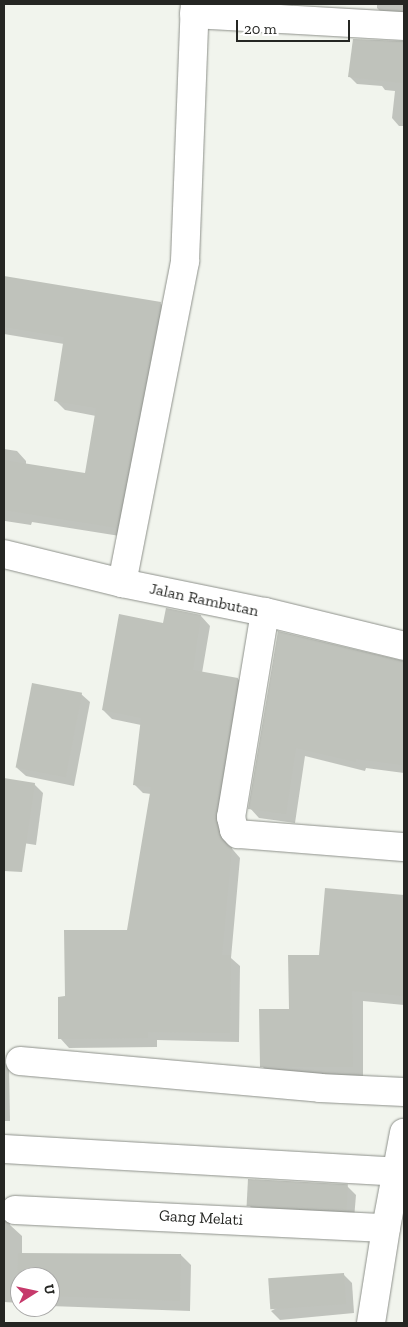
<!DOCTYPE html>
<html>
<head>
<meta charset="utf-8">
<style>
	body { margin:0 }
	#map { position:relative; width:408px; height:1327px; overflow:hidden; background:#f1f4ed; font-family:"Zilla Slab",serif }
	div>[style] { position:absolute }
	.shadow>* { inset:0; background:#0003 }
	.building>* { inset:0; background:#bfc2bb; transform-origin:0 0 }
	.roads { filter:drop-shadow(0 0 1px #8e918b) drop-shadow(0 0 1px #8e918b) }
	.street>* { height:28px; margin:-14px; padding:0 14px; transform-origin:14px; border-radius:14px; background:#fff }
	span { translate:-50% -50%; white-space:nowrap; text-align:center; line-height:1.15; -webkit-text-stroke:4px #fff; paint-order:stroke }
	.street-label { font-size:16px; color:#252623 }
	.frame { position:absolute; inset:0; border:5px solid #252623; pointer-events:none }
	.north { position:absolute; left:10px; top:1267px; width:50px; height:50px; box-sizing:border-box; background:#fff; border:1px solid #a8a8a7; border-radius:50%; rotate:80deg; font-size:14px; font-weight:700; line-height:20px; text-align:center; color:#252623 }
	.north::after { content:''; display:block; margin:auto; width:18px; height:22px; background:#c6396b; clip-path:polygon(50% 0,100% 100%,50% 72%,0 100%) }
	.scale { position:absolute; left:236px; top:20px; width:114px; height:22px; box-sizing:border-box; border:2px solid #252623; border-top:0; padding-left:6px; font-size:15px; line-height:18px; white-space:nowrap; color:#252623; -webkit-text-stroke:4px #fff; paint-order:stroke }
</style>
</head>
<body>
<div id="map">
	<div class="shadow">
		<div style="clip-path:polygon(228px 4px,293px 4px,292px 10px)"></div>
		<div style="clip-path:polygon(377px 4px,404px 4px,404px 18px,384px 15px,377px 8px)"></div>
		<div style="clip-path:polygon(354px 40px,404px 43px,404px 126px,399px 126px,392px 118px,395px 91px,385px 90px,382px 86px,357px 84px,350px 77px)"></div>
		<div style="clip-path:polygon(4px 277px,160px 303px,170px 313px,126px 537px,32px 522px,31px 525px,5px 521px,4px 530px,4px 449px,17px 451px,26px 461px,26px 465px,86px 475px,96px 416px,65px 410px,55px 400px,64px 344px,4px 334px)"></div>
		<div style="clip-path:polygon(201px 616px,210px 626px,202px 673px,238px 679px,247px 688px,224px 825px,228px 844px,240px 858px,231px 958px,240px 966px,239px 1042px,157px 1040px,157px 1047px,69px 1048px,60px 1038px,66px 998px,128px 932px,151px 794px,143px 793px,134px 784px,141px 725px,112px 719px,103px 710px,164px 625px)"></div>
		<div style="clip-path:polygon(279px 633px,404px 662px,404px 773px,366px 768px,365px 771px,305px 756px,295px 823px,259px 818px,250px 808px)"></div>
		<div style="clip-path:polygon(81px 694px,90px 702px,74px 786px,26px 776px,17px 768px)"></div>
		<div style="clip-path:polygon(4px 779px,34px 784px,43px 793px,36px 845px,4px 840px)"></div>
		<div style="clip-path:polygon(326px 889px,404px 896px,404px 1005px,363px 1001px,363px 1078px,272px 1077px,262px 1066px,320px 956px)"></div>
		<div style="clip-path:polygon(4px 1062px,9px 1067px,10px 1121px,4px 1121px)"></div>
		<div style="clip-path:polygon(347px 1186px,356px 1195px,354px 1219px,257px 1214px,249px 1205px)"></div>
		<div style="clip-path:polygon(4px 1201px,13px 1211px,9px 1221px,10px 1225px,22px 1236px,22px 1254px,181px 1255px,191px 1265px,190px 1311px,50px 1306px,50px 1277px,20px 1277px,20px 1303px,4px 1302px)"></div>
		<div style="clip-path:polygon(343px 1274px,352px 1283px,354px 1313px,280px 1320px,271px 1311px)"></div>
	</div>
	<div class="building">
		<div style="clip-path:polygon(353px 39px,404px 41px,402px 83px,348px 77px)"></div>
		<div style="clip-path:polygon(4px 276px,161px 302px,117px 528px,4px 510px,4px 460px,85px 473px,96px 408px,54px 401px,64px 337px,4px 327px)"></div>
		<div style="clip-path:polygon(166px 608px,201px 615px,193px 670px,238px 678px,216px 815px,219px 834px,223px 841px,232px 847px,222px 955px,231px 955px,230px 1033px,148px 1032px,148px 1038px,58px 1039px,58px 997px,65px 996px,64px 930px,127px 930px,151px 787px,133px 785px,141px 718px,102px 710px,119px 614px,163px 623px)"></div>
		<div style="clip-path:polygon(278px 631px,404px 661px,402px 765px,356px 759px,356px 762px,296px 748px,286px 814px,248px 809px)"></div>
		<div style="left:32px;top:683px;width:51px;height:86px;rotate:11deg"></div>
		<div style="clip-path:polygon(4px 778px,35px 783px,22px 872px,4px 871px)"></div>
		<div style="clip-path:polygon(325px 888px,404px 895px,404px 996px,352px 991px,353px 1067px,260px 1067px,259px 1009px,289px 1009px,288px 955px,319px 955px)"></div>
		<div style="left:248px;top:1179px;width:100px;height:27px;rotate:3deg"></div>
		<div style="clip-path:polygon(18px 1253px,181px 1254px,180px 1301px,50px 1296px,50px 1277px,20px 1277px,20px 1296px,17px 1296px)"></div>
		<div style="left:344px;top:1273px;width:31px;height:76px;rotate:86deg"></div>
	</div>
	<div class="roads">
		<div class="street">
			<div style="left:194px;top:14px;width:210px;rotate:3.3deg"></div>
			<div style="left:4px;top:554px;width:122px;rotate:13.8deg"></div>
			<div style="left:122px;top:583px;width:146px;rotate:11.5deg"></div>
			<div style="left:265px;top:612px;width:143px;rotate:13.7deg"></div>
			<div style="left:122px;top:583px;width:328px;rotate:-78.9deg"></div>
			<div style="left:185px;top:261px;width:257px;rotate:-87.8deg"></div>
			<div style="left:265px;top:612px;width:208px;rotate:99.4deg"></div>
			<div style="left:231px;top:817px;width:13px;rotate:77deg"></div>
			<div style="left:234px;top:830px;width:6px;rotate:45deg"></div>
			<div style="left:238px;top:834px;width:167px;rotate:4.5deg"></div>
			<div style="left:20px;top:1061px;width:301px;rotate:5.1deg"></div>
			<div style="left:320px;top:1088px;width:84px;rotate:2.7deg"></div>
			<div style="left:4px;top:1149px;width:394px;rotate:3.3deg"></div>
			<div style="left:15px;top:1210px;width:371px;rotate:2.8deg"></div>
			<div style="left:371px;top:1323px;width:96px;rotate:-81deg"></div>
			<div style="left:386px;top:1228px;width:97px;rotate:-79.3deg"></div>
		</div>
	</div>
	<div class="street-label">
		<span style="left:204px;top:600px;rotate:12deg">Jalan Rambutan</span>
		<span style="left:201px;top:1218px;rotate:3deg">Gang Melati</span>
	</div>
	<div class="frame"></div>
	<div class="north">U</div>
	<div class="scale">20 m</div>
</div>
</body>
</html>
